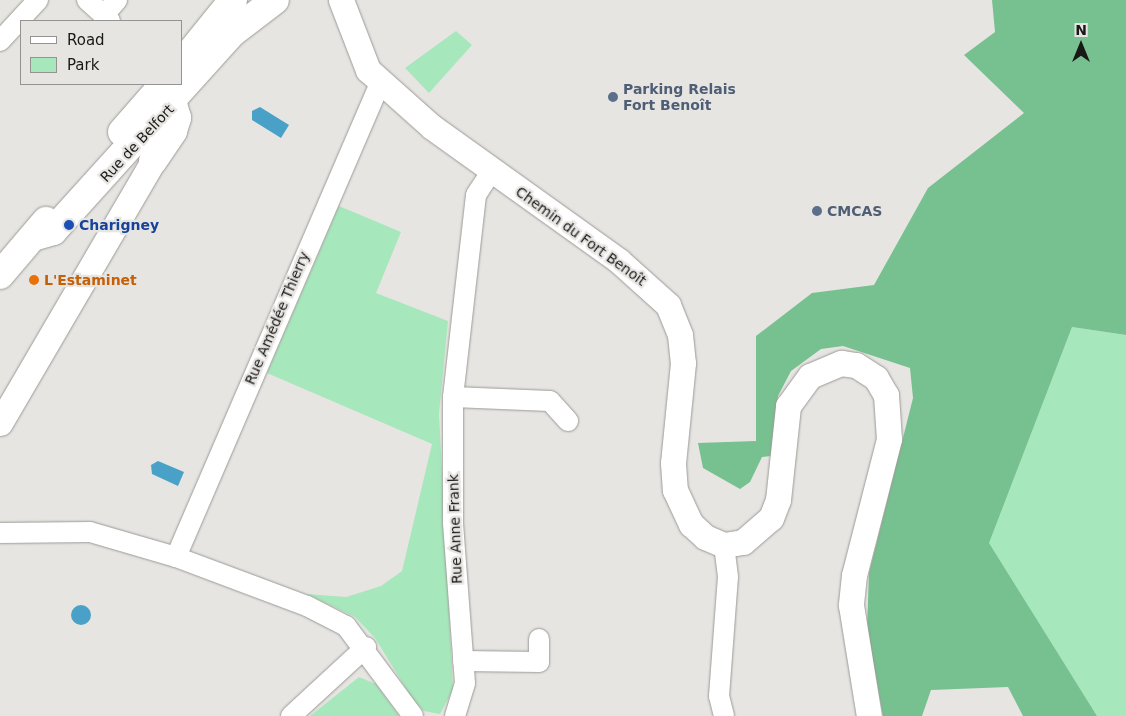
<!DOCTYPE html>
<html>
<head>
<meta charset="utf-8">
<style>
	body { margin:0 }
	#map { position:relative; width:1126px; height:716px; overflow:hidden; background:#e7e5e2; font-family:"DejaVu Sans",sans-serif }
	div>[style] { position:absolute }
	.green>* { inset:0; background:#a7e7bc }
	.forest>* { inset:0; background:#77c090 }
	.water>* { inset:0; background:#4aa1c8 }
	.round { border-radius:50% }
	.roads { filter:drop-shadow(0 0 1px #9b9a96) drop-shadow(0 0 1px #9b9a96) }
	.minor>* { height:20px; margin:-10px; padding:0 10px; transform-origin:10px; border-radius:10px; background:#fff }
	.tertiary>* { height:25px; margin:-12.5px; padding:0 12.5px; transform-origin:12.5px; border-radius:12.5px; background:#fff }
	.secondary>* { height:28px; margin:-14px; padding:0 14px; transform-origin:14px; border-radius:14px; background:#fff }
	.dots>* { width:14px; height:14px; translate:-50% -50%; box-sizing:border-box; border:2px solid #e7e5e2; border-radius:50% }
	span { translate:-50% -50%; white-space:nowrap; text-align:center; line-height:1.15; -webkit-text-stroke:4.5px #e7e5e2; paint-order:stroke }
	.service-label { font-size:14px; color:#4e5e75; font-weight:700 }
	.left { translate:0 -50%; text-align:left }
	.street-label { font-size:14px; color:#191817 }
	.transit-label { font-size:14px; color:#164399; font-weight:700 }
	.food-label { font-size:14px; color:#c56008; font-weight:700 }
	.legend { position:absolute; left:20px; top:20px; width:162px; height:65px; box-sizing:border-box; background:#e7e5e2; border:1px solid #959391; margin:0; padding:6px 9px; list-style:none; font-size:15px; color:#191817 }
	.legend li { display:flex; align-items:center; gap:10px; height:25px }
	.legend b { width:25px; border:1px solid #959391 }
	.north { position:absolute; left:1056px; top:20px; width:50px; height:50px; -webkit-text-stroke:4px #e7e5e2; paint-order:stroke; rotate:0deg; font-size:14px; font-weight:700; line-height:20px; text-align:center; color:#191817 }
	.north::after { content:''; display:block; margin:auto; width:18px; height:22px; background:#191817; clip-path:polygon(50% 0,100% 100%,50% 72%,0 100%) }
</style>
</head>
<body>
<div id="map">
	<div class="green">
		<div style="clip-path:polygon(456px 31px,472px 45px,429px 93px,405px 68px)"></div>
		<div style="clip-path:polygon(339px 206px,401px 232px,376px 293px,448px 321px,439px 414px,453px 690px,440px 714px,424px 711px,413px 700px,375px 638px,355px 617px,307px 594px,346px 597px,381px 586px,402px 571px,432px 444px,267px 373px)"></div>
		<div style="clip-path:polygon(1072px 327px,1126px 335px,1126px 716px,1097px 716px,988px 543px)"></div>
		<div style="clip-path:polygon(359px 677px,376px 684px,399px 716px,310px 716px)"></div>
	</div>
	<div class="forest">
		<div style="clip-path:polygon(992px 0,1126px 0,1126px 335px,1072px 327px,989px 543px,1097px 716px,1023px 716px,1008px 687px,931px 690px,922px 716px,883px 716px,867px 629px,869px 573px,913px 398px,910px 368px,843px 346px,821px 349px,791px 371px,778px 396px,771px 456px,762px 457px,750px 482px,740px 489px,703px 468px,698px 443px,756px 441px,756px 336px,812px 293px,874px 285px,928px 188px,1024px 113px,964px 55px,995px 32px)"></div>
	</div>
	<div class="water">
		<div style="clip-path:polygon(260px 107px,289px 125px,281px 138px,252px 120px,252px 111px)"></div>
		<div style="clip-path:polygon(158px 461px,184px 472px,178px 486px,152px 474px,151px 465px)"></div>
		<div class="round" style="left:71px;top:605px;width:20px;height:20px"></div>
	</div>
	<div class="roads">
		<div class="minor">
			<div style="left:87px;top:0;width:31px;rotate:42deg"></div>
			<div style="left:104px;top:15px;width:20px;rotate:-49deg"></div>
			<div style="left:0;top:41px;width:56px;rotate:-47.2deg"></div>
			<div style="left:453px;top:397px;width:97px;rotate:2.4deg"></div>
			<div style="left:550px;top:401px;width:27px;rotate:48deg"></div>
			<div style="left:0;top:533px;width:90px;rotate:-0.6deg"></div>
			<div style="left:90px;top:532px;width:90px;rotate:16.2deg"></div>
			<div style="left:176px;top:557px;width:140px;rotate:20.5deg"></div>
			<div style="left:307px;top:606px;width:44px;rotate:27.1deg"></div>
			<div style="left:346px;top:626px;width:112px;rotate:53.3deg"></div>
			<div style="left:176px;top:557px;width:518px;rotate:-66.7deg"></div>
			<div style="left:463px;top:661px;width:76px;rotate:0.8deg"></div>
			<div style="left:539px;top:662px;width:23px;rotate:-90deg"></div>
			<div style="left:291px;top:716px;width:102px;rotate:-42.6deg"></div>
			<div style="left:455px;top:716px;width:34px;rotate:-73deg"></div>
			<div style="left:465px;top:683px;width:161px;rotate:-94.3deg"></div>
			<div style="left:453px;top:522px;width:125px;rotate:-90deg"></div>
			<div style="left:453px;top:397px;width:203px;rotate:-83.5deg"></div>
			<div style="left:476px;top:195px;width:27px;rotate:-57deg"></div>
			<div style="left:724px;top:716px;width:21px;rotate:-104deg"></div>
			<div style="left:719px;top:696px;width:119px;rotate:-85.7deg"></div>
			<div style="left:728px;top:577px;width:32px;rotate:-97deg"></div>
		</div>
		<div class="tertiary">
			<div style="left:341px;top:0;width:75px;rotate:68.9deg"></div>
			<div style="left:368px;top:70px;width:86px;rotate:41.7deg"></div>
			<div style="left:432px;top:127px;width:230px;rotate:35.6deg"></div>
			<div style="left:619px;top:261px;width:66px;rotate:41.9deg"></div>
			<div style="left:668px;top:305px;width:32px;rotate:68deg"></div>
			<div style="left:680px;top:335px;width:28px;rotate:84deg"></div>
			<div style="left:683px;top:363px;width:100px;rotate:95.7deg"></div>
			<div style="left:673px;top:463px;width:27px;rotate:86deg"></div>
			<div style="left:675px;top:490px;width:38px;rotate:65deg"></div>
			<div style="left:691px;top:524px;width:19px;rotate:43deg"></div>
			<div style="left:705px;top:537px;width:21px;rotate:23deg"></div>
			<div style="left:724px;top:545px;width:19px;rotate:-9deg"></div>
			<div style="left:743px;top:542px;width:37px;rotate:-41deg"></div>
			<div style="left:771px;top:518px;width:19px;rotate:-69deg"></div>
			<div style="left:778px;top:500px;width:95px;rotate:-83.9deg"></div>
			<div style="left:788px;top:406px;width:37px;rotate:-54deg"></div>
			<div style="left:810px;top:376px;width:34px;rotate:-23deg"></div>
			<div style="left:841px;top:363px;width:15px;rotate:8deg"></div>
			<div style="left:856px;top:365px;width:24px;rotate:33deg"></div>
			<div style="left:876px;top:378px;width:20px;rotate:60deg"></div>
			<div style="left:886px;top:395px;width:44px;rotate:86.1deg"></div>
			<div style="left:889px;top:439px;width:140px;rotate:104.4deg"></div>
			<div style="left:854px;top:575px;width:30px;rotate:96deg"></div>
			<div style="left:851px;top:605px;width:112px;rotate:80.8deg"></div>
			<div style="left:0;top:423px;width:303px;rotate:-59.7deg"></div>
		</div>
		<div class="secondary">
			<div style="left:182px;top:63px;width:81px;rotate:-51deg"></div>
			<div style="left:122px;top:132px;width:64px;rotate:-48.8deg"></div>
			<div style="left:153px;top:161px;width:36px;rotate:-56deg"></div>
			<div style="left:173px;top:131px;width:14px;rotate:-73deg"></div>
			<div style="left:177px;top:118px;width:15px;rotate:-106deg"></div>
			<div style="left:36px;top:236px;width:18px;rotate:-16deg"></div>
			<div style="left:53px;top:231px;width:267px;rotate:-47.9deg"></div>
			<div style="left:232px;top:33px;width:54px;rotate:-37.5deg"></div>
			<div style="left:0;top:275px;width:71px;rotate:-49.6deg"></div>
		</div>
	</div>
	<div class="dots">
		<div style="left:613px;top:97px;background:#5c6f8a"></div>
		<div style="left:817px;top:211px;background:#5c6f8a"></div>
		<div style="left:69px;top:225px;background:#1a4fb4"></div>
		<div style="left:34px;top:280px;background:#e8710a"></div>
	</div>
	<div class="service-label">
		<span class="left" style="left:623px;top:97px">Parking Relais<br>Fort Benoît</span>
		<span class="left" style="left:827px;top:211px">CMCAS</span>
	</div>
	<div class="street-label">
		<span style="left:137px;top:143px;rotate:-47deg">Rue de Belfort</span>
		<span style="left:581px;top:236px;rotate:36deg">Chemin du Fort Benoît</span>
		<span style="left:277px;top:318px;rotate:-67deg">Rue Amédée Thierry</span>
		<span style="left:455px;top:529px;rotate:-92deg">Rue Anne Frank</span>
	</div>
	<div class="transit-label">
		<span class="left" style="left:79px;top:225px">Charigney</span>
	</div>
	<div class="food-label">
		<span class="left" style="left:44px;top:280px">L'Estaminet</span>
	</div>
	<ul class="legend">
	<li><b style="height:6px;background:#fff"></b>Road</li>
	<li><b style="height:14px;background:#a7e7bc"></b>Park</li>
	</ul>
	<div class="north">N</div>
</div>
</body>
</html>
